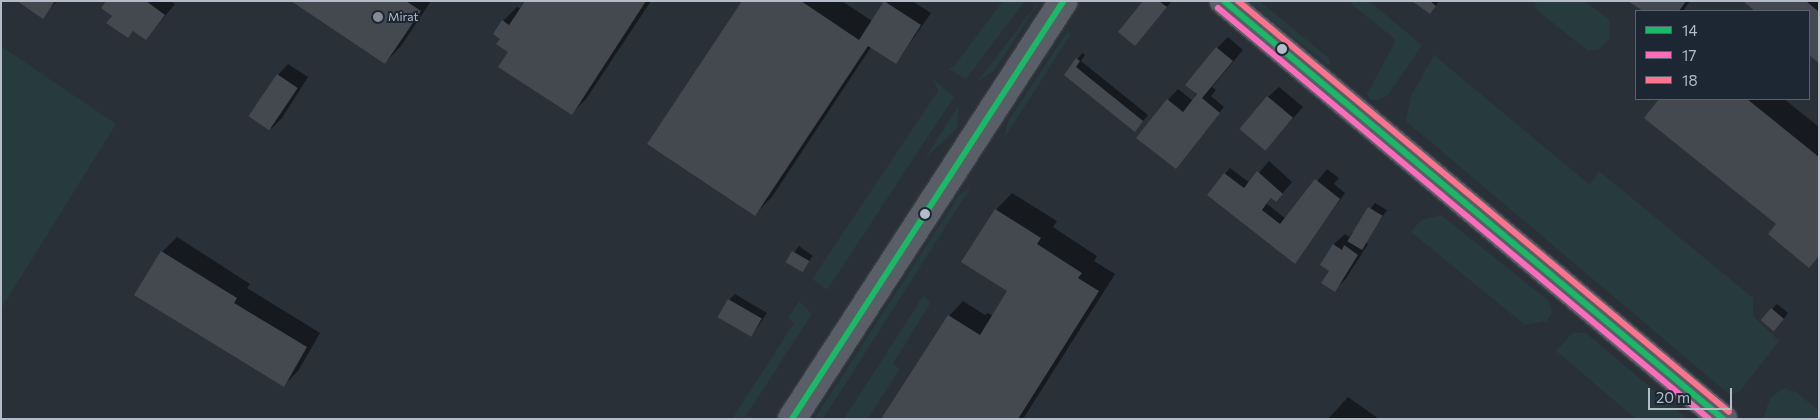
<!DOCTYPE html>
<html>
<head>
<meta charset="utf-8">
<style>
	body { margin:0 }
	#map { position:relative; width:1820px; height:420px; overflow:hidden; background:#2a3038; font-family:Commissioner,sans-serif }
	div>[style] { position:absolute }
	.green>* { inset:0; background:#273a3e }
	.shadow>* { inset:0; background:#0007; transform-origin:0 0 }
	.building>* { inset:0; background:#444950; transform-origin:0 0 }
	.roads { filter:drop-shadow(0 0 1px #484c53) drop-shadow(0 0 1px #484c53) }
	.tertiary>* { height:28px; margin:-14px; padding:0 14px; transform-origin:14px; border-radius:14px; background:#5a5e66 }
	.bus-1>* { height:6px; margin:-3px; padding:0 3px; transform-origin:3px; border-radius:3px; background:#1ab867 }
	.bus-2>* { height:6px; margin:-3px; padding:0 3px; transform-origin:3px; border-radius:3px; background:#fb6dba }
	.bus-3>* { height:6px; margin:-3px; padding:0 3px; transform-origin:3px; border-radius:3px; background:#fc738d }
	.dots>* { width:14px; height:14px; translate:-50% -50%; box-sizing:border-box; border:2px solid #1d2633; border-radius:50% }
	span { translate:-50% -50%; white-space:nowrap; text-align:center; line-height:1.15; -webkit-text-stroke:4px #1d2633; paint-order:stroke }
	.poi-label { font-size:12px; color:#b4bcc9 }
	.left { translate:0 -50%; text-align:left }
	.frame { position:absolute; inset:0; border:2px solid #b4bcc9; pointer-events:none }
	.legend { position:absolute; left:1635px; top:10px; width:175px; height:90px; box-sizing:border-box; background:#1d2633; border:1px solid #59626f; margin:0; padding:6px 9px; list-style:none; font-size:15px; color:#b4bcc9 }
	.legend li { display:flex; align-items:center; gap:10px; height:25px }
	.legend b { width:25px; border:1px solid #59626f }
	.scale { position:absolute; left:1648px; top:388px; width:84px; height:22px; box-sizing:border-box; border:2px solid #b4bcc9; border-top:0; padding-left:6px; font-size:15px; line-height:18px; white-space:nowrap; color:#b4bcc9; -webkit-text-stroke:4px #1d2633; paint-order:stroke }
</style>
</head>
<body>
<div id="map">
	<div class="green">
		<div style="clip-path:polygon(1003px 1px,1025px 1px,966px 79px,949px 69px,955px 65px)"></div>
		<div style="clip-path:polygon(1040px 1px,994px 71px,978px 81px,1039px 1px)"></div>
		<div style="clip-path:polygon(1248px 1px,1259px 1px,1329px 58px,1330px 67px)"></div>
		<div style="clip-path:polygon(1348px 1px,1369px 1px,1422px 45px,1388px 95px,1378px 100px,1370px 100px,1367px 94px,1396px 40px)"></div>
		<div style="clip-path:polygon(1534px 1px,1584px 1px,1609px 19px,1610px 38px,1598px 50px,1587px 50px,1538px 11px)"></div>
		<div style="clip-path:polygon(1067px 32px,1071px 34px,1005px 137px,1008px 121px)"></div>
		<div style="clip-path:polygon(1px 46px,116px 124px,1px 309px)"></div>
		<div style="clip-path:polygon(1434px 55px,1590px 185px,1599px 171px,1753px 298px,1753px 316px,1779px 341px,1740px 391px,1730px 395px,1406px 121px,1411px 96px)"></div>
		<div style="clip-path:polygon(933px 79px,954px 97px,827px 290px,812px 279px,938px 91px)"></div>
		<div style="clip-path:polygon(959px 105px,957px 128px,924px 160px)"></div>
		<div style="clip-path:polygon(971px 187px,823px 419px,814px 419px,959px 195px)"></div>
		<div style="clip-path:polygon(1441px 215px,1548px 300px,1552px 312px,1547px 321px,1525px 325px,1411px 232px,1421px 220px)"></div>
		<div style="clip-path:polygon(923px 296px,931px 302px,893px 364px,900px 369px,867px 419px,844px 419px)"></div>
		<div style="clip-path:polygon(799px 301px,812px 314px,744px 419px,732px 419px,794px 323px,788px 318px)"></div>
		<div style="clip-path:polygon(1573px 332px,1586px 333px,1688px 419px,1636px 419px,1556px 351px)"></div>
		<div style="clip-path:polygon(1784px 388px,1796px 392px,1819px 411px,1819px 419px,1763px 419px,1770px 398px)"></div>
	</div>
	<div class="shadow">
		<div style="clip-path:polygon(19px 1px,57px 1px,42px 17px)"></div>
		<div style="clip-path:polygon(108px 1px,171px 1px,175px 4px,146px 39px,134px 30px,128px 37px)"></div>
		<div style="clip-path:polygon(293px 1px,431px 1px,401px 46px,385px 63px)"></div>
		<div style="clip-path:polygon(526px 1px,651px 1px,586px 99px,572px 113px,501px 39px,503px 21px,517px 7px,521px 9px)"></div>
		<div style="clip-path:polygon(743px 1px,842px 1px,872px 21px,885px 1px,912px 1px,931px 13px,896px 63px,871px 47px,772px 197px,755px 214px)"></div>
		<div style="clip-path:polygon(1144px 1px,1172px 1px,1135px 44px)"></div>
		<div style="clip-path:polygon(1414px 1px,1439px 1px,1435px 7px)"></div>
		<div style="clip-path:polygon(1630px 1px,1690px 1px,1683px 11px,1645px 11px)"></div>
		<div style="clip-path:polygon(1745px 1px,1819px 1px,1819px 62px,1809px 54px,1809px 11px,1757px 11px)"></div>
		<div style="clip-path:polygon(1228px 37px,1243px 50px,1212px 87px,1216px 90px,1211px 96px,1224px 107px,1176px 167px,1168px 100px,1178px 89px,1193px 101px,1217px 48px)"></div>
		<div style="clip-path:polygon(1082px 53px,1085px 55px,1081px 61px,1148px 115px,1135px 131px,1066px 75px)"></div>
		<div style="clip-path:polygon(288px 64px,308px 77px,282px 118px,271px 129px,278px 75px)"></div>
		<div style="clip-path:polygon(1279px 87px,1303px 107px,1266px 149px,1268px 97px)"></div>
		<div style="clip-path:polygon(1660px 99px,1784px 99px,1819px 127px,1819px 256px,1646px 117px)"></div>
		<div style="clip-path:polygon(1269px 161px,1292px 182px,1276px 201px,1272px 197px,1267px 204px,1286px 219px,1327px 169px,1339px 178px,1334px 184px,1345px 193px,1295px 262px,1225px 174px,1230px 168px,1250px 183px)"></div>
		<div style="clip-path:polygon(1012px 193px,1057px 221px,1053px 227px,1097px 256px,1094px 261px,1115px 274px,1023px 419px,883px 419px,949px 316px,963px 301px,985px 315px,988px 313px,993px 316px,1009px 291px,996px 210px)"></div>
		<div style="clip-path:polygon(1375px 203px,1387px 210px,1365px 242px,1368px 244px,1345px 280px,1334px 290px,1331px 270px,1321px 265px,1334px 244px,1345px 234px,1349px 237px)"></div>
		<div style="clip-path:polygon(177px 237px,250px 284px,247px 288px,320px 333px,298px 371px,284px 385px,135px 295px,162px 252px)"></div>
		<div style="left:799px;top:246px;width:17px;height:19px;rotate:36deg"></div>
		<div style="clip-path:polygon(735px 294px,767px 313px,752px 335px,729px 300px)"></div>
		<div style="clip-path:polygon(1777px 304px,1788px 313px,1780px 324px,1772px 309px)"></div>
		<div style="clip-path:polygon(1348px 397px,1379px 419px,1328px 419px)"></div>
	</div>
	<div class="building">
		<div style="clip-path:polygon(17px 1px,55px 1px,43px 19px)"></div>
		<div style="clip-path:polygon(106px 1px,146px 1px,165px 15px,146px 40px,133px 31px,128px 38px,106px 23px,112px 16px,101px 8px)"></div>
		<div style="clip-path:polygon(291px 1px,406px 1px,421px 11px,385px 64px)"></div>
		<div style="clip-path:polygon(525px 1px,646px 1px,572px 115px,498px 67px,508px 52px,496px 44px,500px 39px,493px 34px,502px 20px,509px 25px)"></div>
		<div style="clip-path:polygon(742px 1px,801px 1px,859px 40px,884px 1px,921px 25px,896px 64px,868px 46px,755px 216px,647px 144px)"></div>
		<div style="clip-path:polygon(1143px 1px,1159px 1px,1167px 7px,1135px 46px,1118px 32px)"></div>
		<div style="clip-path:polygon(1412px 1px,1430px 1px,1436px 6px,1430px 14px)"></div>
		<div style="clip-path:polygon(1628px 1px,1686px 1px,1679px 11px,1643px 11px)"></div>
		<div style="clip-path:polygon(1743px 1px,1806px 1px,1819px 12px,1819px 63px,1809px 55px,1809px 11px,1755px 11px)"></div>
		<div style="clip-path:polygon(1216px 47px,1233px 61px,1202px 98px,1220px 113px,1176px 169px,1136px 138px,1167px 99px,1183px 112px,1197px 94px,1185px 85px)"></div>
		<div style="clip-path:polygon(1076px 58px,1080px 61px,1076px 67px,1143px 121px,1135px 132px,1064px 75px)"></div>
		<div style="left:277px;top:74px;width:25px;height:51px;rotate:34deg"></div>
		<div style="left:1267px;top:96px;width:34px;height:43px;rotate:40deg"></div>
		<div style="clip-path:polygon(1659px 99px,1747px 99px,1819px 157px,1819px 256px,1809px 268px,1768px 234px,1776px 224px,1644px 118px)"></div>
		<div style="clip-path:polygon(1257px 171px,1283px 194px,1276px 202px,1271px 198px,1262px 210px,1280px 224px,1315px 179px,1340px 199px,1295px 264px,1207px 195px,1224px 173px,1244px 188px)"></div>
		<div style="left:1368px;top:207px;width:17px;height:40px;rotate:31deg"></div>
		<div style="clip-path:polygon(995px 209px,1041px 238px,1037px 244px,1082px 273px,1078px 278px,1099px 291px,1018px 419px,881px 419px,948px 315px,980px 335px,1007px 291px,961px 262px)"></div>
		<div style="clip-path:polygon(1333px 244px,1342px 250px,1344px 245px,1358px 255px,1335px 292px,1321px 283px,1329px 271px,1320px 265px)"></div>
		<div style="clip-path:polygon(161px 251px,237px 298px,234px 303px,307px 347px,284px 387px,134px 295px)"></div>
		<div style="left:792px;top:251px;width:20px;height:13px;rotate:30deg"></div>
		<div style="left:728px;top:299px;width:39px;height:21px;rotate:30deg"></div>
		<div style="left:1771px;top:308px;width:17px;height:16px;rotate:40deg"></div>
	</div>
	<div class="roads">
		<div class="tertiary">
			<div style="left:1224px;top:1px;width:651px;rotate:39.95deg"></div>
			<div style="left:792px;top:419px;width:498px;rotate:-57deg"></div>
		</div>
	</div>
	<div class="bus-1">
		<div style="left:1224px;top:1px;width:651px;rotate:39.95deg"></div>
		<div style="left:792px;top:419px;width:498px;rotate:-57deg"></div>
	</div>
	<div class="bus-2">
		<div style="left:1218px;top:8px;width:640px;rotate:39.93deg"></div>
	</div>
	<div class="bus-3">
		<div style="left:1238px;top:1px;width:640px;rotate:39.93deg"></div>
	</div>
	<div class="dots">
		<div style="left:378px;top:17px;background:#848b96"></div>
		<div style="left:1282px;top:49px;background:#b4bcc9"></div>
		<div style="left:925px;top:214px;background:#b4bcc9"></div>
	</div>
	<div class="poi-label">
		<span class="left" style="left:388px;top:17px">Mirat</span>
	</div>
	<div class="frame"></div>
	<ul class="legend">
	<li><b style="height:6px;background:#1ab867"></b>14</li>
	<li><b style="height:6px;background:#fb6dba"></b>17</li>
	<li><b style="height:6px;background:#fc738d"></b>18</li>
	</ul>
	<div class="scale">20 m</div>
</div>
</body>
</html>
